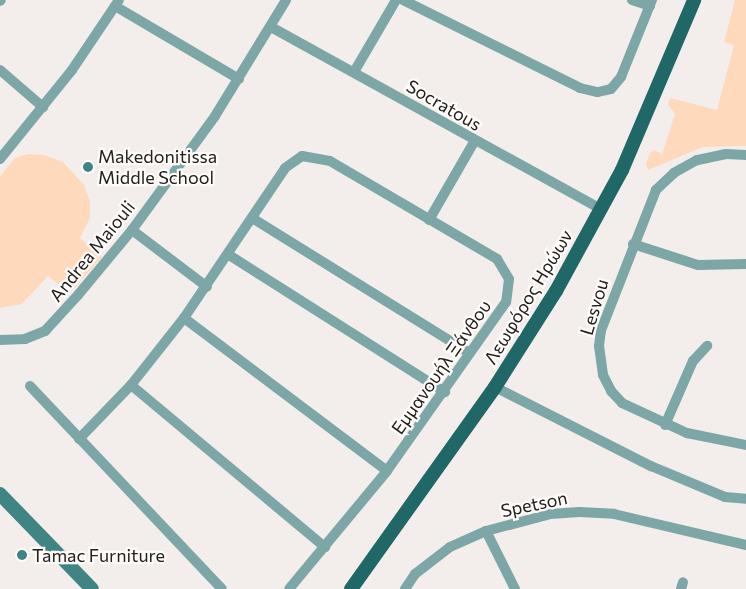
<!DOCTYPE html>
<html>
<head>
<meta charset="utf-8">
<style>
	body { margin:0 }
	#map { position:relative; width:746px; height:589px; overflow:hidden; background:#f3eeeb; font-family:Commissioner,sans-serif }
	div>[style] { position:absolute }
	.green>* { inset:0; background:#ffd9bc }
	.minor>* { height:10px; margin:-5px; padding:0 5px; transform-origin:5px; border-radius:5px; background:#7da7a7 }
	.secondary>* { height:14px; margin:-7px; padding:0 7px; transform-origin:7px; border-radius:7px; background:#408484 }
	.primary>* { height:14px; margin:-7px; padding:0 7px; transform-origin:7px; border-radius:7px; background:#206868 }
	.dots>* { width:14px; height:14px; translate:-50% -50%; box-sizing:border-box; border:2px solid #fffcfa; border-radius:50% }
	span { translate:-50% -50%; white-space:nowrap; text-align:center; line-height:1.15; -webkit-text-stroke:4.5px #fffcfa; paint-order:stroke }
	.street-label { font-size:18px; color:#22201f }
	.poi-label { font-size:18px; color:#22201f }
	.left { translate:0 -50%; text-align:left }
</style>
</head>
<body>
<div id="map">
	<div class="green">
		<div style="clip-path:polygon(735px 0,746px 0,746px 146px,703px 147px,648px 170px,646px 163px,650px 153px,654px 150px,662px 154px,675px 114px,668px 104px,670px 98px,717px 110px,734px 45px,724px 42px)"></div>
		<div style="clip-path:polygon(28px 154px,44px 155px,63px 162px,84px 185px,90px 202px,90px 218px,80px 238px,102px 257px,70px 293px,48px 276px,22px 304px,0 308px,0 176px,15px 158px)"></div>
	</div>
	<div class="minor">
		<div style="left:403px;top:0;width:198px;rotate:26.4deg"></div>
		<div style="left:580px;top:88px;width:18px;rotate:13deg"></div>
		<div style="left:598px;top:92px;width:13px;rotate:-13deg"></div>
		<div style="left:611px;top:89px;width:16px;rotate:-50deg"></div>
		<div style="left:621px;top:77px;width:83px;rotate:-68.1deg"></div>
		<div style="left:632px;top:0;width:19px;rotate:18deg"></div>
		<div style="left:0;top:1px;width:1px;rotate:-45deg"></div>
		<div style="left:115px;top:6px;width:144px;rotate:30.5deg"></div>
		<div style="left:271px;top:27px;width:378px;rotate:28.9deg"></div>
		<div style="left:0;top:70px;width:57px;rotate:40.7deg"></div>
		<div style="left:354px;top:72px;width:83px;rotate:-59.7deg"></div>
		<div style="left:746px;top:155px;width:20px;rotate:-177deg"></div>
		<div style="left:726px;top:154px;width:30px;rotate:168deg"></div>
		<div style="left:697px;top:160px;width:26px;rotate:151deg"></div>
		<div style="left:674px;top:173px;width:25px;rotate:137deg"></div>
		<div style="left:656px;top:190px;width:150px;rotate:111.4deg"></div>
		<div style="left:601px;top:330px;width:16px;rotate:97deg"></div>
		<div style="left:599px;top:346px;width:29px;rotate:82deg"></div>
		<div style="left:603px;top:375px;width:18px;rotate:63deg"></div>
		<div style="left:611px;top:391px;width:16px;rotate:47deg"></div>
		<div style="left:622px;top:403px;width:72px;rotate:24.8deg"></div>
		<div style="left:687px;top:433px;width:60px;rotate:11.5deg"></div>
		<div style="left:0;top:159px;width:114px;rotate:-51deg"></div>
		<div style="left:72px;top:70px;width:84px;rotate:-56.1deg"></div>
		<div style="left:252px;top:218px;width:256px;rotate:31.8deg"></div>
		<div style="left:429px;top:220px;width:90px;rotate:-60deg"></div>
		<div style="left:132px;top:230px;width:94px;rotate:37.2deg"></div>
		<div style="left:633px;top:244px;width:68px;rotate:17.9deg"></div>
		<div style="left:698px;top:265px;width:48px;rotate:-1.2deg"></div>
		<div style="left:229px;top:255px;width:256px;rotate:32.4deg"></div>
		<div style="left:184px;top:318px;width:254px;rotate:37deg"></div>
		<div style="left:0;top:340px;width:25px;rotate:-2deg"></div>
		<div style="left:25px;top:339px;width:22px;rotate:-22deg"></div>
		<div style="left:45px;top:331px;width:49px;rotate:-47.5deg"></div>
		<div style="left:78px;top:295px;width:85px;rotate:-50.3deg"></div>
		<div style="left:132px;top:230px;width:141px;rotate:-53.9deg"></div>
		<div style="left:215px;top:116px;width:136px;rotate:-58.5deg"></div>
		<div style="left:131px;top:385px;width:253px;rotate:39.9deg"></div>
		<div style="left:30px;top:386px;width:279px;rotate:46.6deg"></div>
		<div style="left:495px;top:387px;width:175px;rotate:26.9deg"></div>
		<div style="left:651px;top:466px;width:80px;rotate:22.7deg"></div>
		<div style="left:725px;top:497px;width:21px;rotate:5deg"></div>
		<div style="left:665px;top:425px;width:70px;rotate:-66.4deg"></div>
		<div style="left:693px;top:361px;width:21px;rotate:-47deg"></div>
		<div style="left:79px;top:439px;width:75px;rotate:-46.1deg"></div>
		<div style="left:131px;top:385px;width:85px;rotate:-51.7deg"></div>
		<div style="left:184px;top:318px;width:181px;rotate:-56deg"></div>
		<div style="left:285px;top:168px;width:21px;rotate:-35deg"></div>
		<div style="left:302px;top:156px;width:28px;rotate:10deg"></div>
		<div style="left:330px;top:161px;width:194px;rotate:30.4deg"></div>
		<div style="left:497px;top:259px;width:23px;rotate:59deg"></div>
		<div style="left:509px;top:279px;width:23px;rotate:97deg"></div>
		<div style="left:506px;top:302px;width:207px;rotate:125.2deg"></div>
		<div style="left:387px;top:471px;width:153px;rotate:129.7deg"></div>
		<div style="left:486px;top:531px;width:65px;rotate:63.4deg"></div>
		<div style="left:405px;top:589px;width:18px;rotate:-56deg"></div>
		<div style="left:415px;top:574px;width:44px;rotate:-37.6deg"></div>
		<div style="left:450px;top:547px;width:39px;rotate:-24deg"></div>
		<div style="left:486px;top:531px;width:67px;rotate:-14.7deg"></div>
		<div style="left:551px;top:514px;width:28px;rotate:-4deg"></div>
		<div style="left:579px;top:512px;width:35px;rotate:3deg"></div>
		<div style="left:614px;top:514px;width:136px;rotate:13.2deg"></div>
		<div style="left:681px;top:589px;width:7px;rotate:-74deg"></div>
	</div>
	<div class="secondary">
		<div style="left:0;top:494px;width:132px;rotate:45.9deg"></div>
	</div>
	<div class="primary">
		<div style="left:351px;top:589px;width:248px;rotate:-54.5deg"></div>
		<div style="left:495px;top:387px;width:114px;rotate:-57.6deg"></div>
		<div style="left:556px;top:291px;width:138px;rotate:-61.4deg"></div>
		<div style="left:622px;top:170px;width:185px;rotate:-67deg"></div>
	</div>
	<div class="dots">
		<div style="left:88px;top:167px;background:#3d8586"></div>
		<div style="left:22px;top:555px;background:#3d8586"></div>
	</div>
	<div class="street-label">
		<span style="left:444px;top:105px;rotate:30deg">Socratous</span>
		<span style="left:92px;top:251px;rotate:-51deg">Andrea Maiouli</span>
		<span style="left:528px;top:297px;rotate:-59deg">Λεωφόρος Ηρώων</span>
		<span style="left:594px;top:307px;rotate:-73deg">Lesvou</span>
		<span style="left:441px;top:367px;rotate:-55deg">Εμμανουήλ Ξάνθου</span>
		<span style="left:534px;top:504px;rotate:-12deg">Spetson</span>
	</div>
	<div class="poi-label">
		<span class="left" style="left:98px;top:167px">Makedonitissa<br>Middle School</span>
		<span class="left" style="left:32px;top:555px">Tamac Furniture</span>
	</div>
</div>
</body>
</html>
